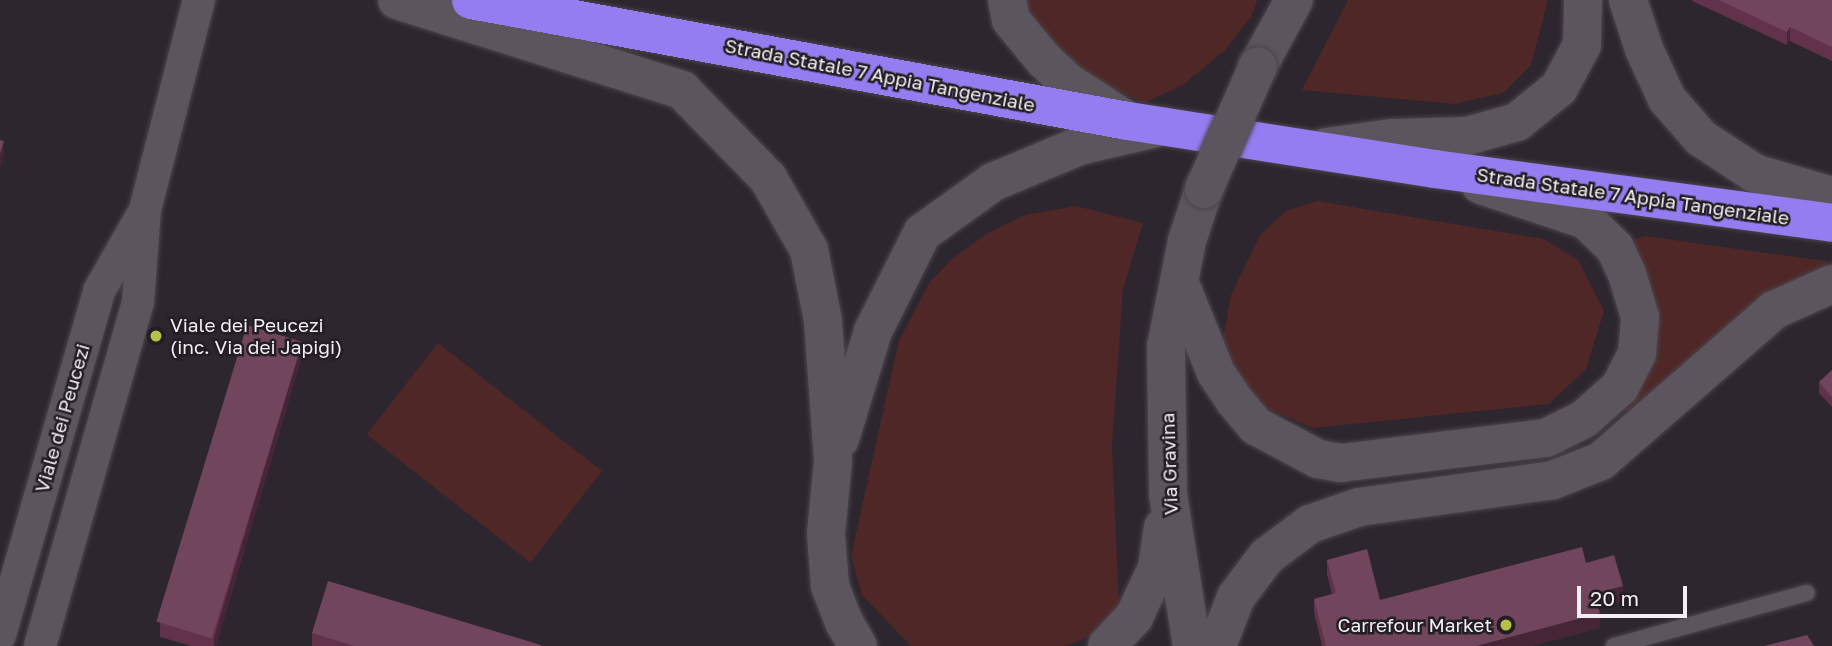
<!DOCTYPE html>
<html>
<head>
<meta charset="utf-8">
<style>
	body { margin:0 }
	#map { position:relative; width:1832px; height:646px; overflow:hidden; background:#2d262e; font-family:"Golos Text",sans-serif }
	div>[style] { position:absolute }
	.green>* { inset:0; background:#4f2726; transform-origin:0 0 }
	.roads { filter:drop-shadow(0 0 2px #4a454b) drop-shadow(0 0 2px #4a454b) }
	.lane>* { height:16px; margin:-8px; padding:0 8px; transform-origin:8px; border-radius:8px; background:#5c555e }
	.street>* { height:32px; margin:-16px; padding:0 16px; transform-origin:16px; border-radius:16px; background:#5c555e }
	.secondary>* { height:38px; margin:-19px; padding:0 19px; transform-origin:19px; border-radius:19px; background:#5c555e }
	.highway>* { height:38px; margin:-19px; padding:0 19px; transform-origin:19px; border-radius:19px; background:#947df1 }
	.bridges { filter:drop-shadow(0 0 2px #4a454b) drop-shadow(0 0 2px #4a454b) }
	.secondary-bridge>* { height:38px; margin:-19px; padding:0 19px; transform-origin:19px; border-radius:19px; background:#5c555e }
	.wall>* { inset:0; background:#61324a }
	.shaded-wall>* { inset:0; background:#462537 }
	.building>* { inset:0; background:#71465c; transform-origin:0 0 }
	.dots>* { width:19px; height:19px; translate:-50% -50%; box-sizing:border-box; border:4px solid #231d24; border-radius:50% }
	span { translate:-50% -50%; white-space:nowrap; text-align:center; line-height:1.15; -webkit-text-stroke:5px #231d24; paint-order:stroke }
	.street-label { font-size:19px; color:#f2eef3 }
	.poi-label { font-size:19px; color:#f2eef3 }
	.left { translate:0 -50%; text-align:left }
	.right { translate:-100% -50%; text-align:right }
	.scale { position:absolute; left:1577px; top:586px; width:110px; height:32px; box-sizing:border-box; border:4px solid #f2eef3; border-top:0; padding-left:9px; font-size:21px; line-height:24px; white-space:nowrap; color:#f2eef3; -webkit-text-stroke:5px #231d24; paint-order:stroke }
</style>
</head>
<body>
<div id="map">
	<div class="green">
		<div style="clip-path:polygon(1018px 0,1257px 0,1252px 15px,1225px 50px,1183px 85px,1144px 103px,1079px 72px)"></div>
		<div style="clip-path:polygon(1348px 0,1548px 0,1531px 65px,1503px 93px,1454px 104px,1302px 90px)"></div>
		<div style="clip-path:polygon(1317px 201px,1544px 239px,1578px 260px,1604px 311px,1586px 369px,1549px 404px,1313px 428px,1266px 408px,1227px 372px,1223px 338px,1231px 295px,1260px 235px,1286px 211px)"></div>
		<div style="clip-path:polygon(1076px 206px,1143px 223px,1123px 289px,1112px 445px,1119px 605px,1097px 633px,1066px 646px,911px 646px,862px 595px,851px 556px,899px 340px,930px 282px,953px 258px,988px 233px,1025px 215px)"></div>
		<div style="clip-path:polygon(1646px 236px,1737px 249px,1827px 261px,1826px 269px,1633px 415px,1624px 411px,1634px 239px)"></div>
		<div style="left:438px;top:343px;width:208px;height:116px;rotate:38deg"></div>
	</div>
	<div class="roads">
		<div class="lane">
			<div style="left:1614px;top:646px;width:200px;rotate:-15.4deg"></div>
		</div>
		<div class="street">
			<div style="left:0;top:635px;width:358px;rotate:-73.9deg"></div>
			<div style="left:99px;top:291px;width:85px;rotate:-60.4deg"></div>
			<div style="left:40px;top:646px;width:357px;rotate:-74.1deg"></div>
			<div style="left:138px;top:303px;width:93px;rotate:-85.7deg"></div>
			<div style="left:145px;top:210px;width:217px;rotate:-75.6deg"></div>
		</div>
		<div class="secondary">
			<div style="left:397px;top:0;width:299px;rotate:17.5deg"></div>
			<div style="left:682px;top:90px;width:123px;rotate:45.7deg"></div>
			<div style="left:768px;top:178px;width:83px;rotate:60.3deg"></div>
			<div style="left:809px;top:250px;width:72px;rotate:78.8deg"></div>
			<div style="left:823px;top:321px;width:140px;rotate:85.9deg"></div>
			<div style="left:833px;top:461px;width:73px;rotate:95.5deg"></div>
			<div style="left:826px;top:534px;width:52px;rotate:85.6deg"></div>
			<div style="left:830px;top:586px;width:39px;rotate:69deg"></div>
			<div style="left:844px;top:622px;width:28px;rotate:60deg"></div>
			<div style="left:1007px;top:0;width:20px;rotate:79deg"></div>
			<div style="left:1011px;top:20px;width:52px;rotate:50.5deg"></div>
			<div style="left:1044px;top:60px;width:34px;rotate:43deg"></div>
			<div style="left:1069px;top:83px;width:70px;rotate:32.8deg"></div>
			<div style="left:1628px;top:0;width:52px;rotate:71.9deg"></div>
			<div style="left:1644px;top:49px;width:55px;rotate:65.3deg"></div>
			<div style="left:1667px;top:99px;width:52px;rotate:48.9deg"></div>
			<div style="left:1701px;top:138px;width:64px;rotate:33.4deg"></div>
			<div style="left:1754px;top:173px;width:81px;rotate:16.4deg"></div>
			<div style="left:1258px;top:66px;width:75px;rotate:-61.4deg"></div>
			<div style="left:1326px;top:147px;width:68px;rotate:-7.7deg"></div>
			<div style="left:1393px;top:138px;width:74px;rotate:-1.5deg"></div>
			<div style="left:1467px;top:136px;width:52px;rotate:-15.6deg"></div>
			<div style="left:1517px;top:122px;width:54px;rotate:-39deg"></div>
			<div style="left:1559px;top:88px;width:49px;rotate:-61.9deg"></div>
			<div style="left:1582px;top:45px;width:45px;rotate:-88.7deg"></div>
			<div style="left:1179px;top:281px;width:99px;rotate:68.1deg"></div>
			<div style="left:1216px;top:373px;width:32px;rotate:56deg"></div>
			<div style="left:1234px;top:400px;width:34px;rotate:50deg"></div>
			<div style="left:1256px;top:426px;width:70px;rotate:28deg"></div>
			<div style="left:1318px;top:459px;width:23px;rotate:10deg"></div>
			<div style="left:1341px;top:463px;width:207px;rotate:-7deg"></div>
			<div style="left:1546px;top:438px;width:42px;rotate:-26.6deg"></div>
			<div style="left:1584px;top:419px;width:48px;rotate:-41.6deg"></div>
			<div style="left:1620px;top:387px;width:38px;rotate:-63deg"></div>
			<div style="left:1637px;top:353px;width:36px;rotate:-85deg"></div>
			<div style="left:1640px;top:317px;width:45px;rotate:-106.8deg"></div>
			<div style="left:1627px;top:274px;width:29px;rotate:-115deg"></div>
			<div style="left:1615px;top:248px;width:40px;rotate:-136deg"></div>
			<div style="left:1586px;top:220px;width:111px;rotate:-161.6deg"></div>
			<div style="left:840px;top:439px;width:113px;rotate:-73deg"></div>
			<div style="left:873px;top:331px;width:110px;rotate:-63.4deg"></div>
			<div style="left:922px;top:233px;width:87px;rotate:-35.7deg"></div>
			<div style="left:993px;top:182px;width:93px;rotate:-22.7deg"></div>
			<div style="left:1079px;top:146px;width:87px;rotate:-13.2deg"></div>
			<div style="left:1107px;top:646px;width:40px;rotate:-47deg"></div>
			<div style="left:1134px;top:617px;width:54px;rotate:-64.9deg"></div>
			<div style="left:1157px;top:568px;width:41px;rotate:-81.7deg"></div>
			<div style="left:1192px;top:646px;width:154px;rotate:-99deg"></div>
			<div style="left:1168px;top:494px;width:147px;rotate:-90.8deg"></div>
			<div style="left:1166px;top:347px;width:108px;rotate:-78.8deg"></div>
			<div style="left:1187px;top:241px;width:55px;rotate:-71.9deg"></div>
			<div style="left:1217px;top:646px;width:53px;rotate:-68.8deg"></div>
			<div style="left:1236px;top:597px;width:51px;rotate:-52.9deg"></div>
			<div style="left:1267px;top:556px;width:54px;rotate:-36.7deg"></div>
			<div style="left:1310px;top:524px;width:52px;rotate:-19.1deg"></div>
			<div style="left:1359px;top:507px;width:196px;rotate:-7.9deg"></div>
			<div style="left:1553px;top:480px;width:52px;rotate:-21.6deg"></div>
			<div style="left:1601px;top:461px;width:230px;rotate:-41.1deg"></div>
			<div style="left:1774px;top:310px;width:64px;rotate:-24.1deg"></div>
		</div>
		<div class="highway">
			<div style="left:471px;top:0;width:668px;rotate:10.44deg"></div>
			<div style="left:1128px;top:121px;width:311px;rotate:8.9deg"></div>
			<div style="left:1435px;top:169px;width:401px;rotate:7.7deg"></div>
		</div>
	</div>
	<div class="bridges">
		<div class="secondary-bridge">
			<div style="left:1204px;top:189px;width:134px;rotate:-66.3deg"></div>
		</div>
	</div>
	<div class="wall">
		<div style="clip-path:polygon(1692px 0,1832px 0,1832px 61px,1790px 41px,1787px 45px,1692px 1px)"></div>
		<div style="clip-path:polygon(302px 356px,216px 646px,191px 646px,160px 637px,160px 623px)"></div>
		<div style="clip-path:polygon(1832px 370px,1832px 407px,1819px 393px,1819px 382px)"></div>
		<div style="clip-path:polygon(1327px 560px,1380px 600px,1586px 563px,1623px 601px,1598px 608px,1600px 628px,1531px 646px,1322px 646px,1314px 613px,1314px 599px,1332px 594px,1327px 574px)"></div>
		<div style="clip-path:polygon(312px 633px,541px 646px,312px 646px)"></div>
	</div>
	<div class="shaded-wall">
		<div style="clip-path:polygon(1790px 27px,1790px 41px,1787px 45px,1787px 32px)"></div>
		<div style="clip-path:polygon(4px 141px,4px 155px,0 169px,0 154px)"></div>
		<div style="clip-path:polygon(302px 342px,302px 356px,216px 646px,214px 646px,214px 638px)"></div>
		<div style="clip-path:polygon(1623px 586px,1623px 601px,1594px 609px,1594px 594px)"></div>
		<div style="clip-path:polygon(1600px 613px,1600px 628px,1531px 646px,1476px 646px)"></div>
	</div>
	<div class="building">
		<div style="clip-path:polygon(1719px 0,1832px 0,1832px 47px,1790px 27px,1787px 32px)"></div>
		<div style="clip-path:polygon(0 140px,4px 141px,0 154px)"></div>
		<div style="left:247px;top:325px;width:58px;height:310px;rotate:17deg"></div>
		<div style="clip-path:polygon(1832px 370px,1832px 397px,1819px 382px)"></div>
		<div style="clip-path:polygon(1582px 547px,1586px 563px,1614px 555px,1623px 586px,1594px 594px,1600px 613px,1476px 646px,1326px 646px,1314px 599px,1336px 593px,1327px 560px,1367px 549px,1380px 600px)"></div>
		<div style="clip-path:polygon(328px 581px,541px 645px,541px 646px,354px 646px,312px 633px)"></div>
		<div style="clip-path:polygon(1807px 635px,1814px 646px,1764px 646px)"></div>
	</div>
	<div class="dots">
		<div style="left:156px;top:336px;background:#b6c148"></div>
		<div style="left:1506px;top:625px;background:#b6c148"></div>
	</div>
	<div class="street-label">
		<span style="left:880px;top:75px;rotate:11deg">Strada Statale 7 Appia Tangenziale</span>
		<span style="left:1633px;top:196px;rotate:8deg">Strada Statale 7 Appia Tangenziale</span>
		<span style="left:62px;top:418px;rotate:-74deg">Viale dei Peucezi</span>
		<span style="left:1169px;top:464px;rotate:-92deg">Via Gravina</span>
	</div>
	<div class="poi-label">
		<span class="left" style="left:170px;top:336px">Viale dei Peucezi<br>(inc. Via dei Japigi)</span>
		<span class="right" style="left:1492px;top:625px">Carrefour Market</span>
	</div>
	<div class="scale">20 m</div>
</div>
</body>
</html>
